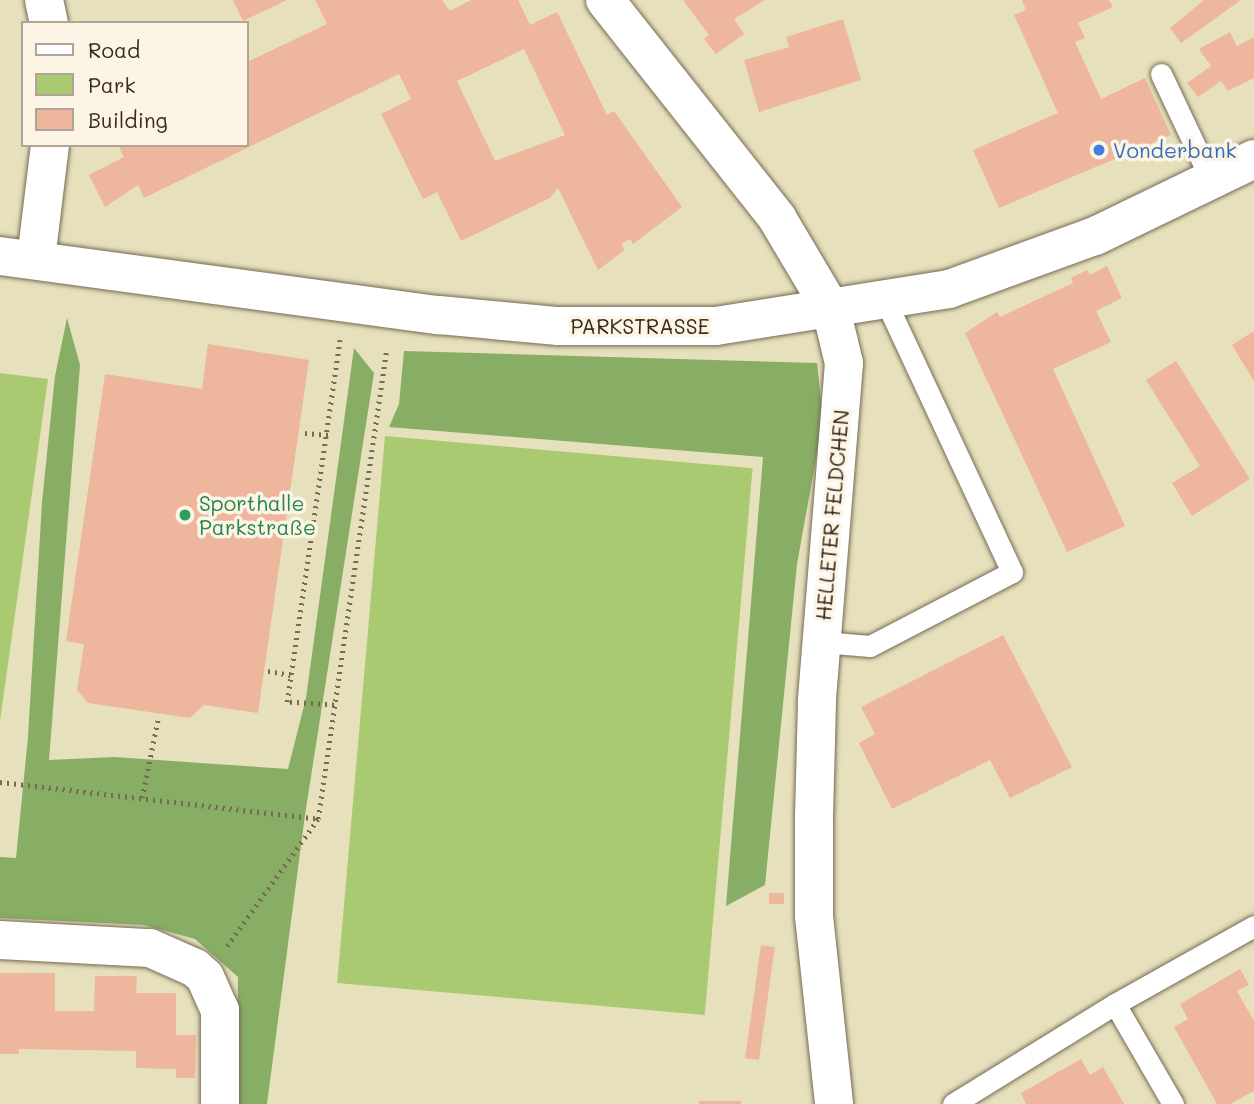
<!DOCTYPE html>
<html>
<head>
<meta charset="utf-8">
<style>
	body { margin:0 }
	#map { position:relative; width:1254px; height:1104px; overflow:hidden; background:#e7e0bc; font-family:Mali,sans-serif }
	div>[style] { position:absolute }
	.green>* { inset:0; background:#aaca72; transform-origin:0 0 }
	.forest>* { inset:0; background:#87ae64 }
	.building>* { inset:0; background:#edb69d; transform-origin:0 0 }
	.path>* { height:4.5px; margin-top:-2.25px; transform-origin:0; background:repeating-linear-gradient(90deg,#776a55 0 2px,transparent 0 7px) }
	.roads { filter:drop-shadow(0 0 2px #776a55) drop-shadow(0 0 2px #776a55) }
	.lane>* { height:21px; margin:-10.5px; padding:0 10.5px; transform-origin:10.5px; border-radius:10.5px; background:#fff }
	.street>* { height:38px; margin:-19px; padding:0 19px; transform-origin:19px; border-radius:19px; background:#fff }
	.dots>* { width:19px; height:19px; translate:-50% -50%; box-sizing:border-box; border:4px solid #fcf5e5; border-radius:50% }
	span { translate:-50% -50%; white-space:nowrap; text-align:center; line-height:1.15; -webkit-text-stroke:7px #fcf5e5; paint-order:stroke }
	.shop-label { font-size:21px; color:#366cbe }
	.left { translate:0 -50%; text-align:left }
	.street-label { font-size:21px; color:#3b2a1e }
	.leisure-label { font-size:21px; color:#27864d }
	.legend { position:absolute; left:21px; top:21px; width:228px; height:126px; box-sizing:border-box; background:#fcf5e5; border:2px solid #afa495; margin:0; padding:9px 12px; list-style:none; font-size:21px; color:#3b2a1e }
	.legend li { display:flex; align-items:center; gap:14px; height:35px }
	.legend b { width:35px; border:2px solid #afa495 }
</style>
</head>
<body>
<div id="map">
	<div class="green">
		<div style="clip-path:polygon(0 373px,48px 379px,0 721px)"></div>
		<div style="left:385px;top:436px;width:369px;height:549px;rotate:5deg"></div>
	</div>
	<div class="forest">
		<div style="clip-path:polygon(67px 318px,80px 365px,49px 760px,114px 757px,288px 769px,306px 698px,354px 348px,374px 373px,305px 815px,267px 1104px,606px 1104px,236px 1104px,238px 977px,195px 939px,144px 925px,0 918px,0 857px,16px 858px,28px 737px,42px 502px,55px 376px)"></div>
		<div style="clip-path:polygon(404px 351px,817px 363px,823px 420px,797px 564px,765px 885px,726px 906px,763px 457px,389px 427px,399px 404px)"></div>
	</div>
	<div class="building">
		<div style="clip-path:polygon(233px 0,287px 0,243px 21px)"></div>
		<div style="clip-path:polygon(evenodd,315px 0,442px 0,450px 11px,471px 0,518px 0,530px 25px,557px 12px,607px 115px,614px 111px,682px 207px,633px 244px,630px 239px,621px 244px,625px 250px,598px 270px,558px 188px,550px 198px,461px 241px,437px 192px,423px 199px,381px 114px,411px 99px,399px 74px,144px 198px,138px 185px,105px 207px,89px 175px,124px 157px,118px 145px,247px 145px,247px 62px,327px 24px,315px 0,524px 49px,565px 135px,495px 161px,457px 81px,524px 49px)"></div>
		<div style="clip-path:polygon(683px 0,765px 0,734px 19px,744px 34px,716px 54px,704px 39px,709px 35px)"></div>
		<div style="clip-path:polygon(1022px 0,1109px 0,1113px 7px,1078px 23px,1085px 38px,1075px 42px,1101px 99px,1145px 78px,1171px 135px,999px 208px,973px 150px,1058px 113px,1014px 15px,1026px 10px)"></div>
		<div style="clip-path:polygon(1204px 0,1241px 0,1181px 43px,1170px 28px)"></div>
		<div style="clip-path:polygon(843px 19px,861px 80px,759px 112px,744px 60px,789px 47px,786px 37px)"></div>
		<div style="clip-path:polygon(1230px 32px,1237px 46px,1254px 37px,1254px 78px,1228px 91px,1221px 81px,1198px 97px,1187px 83px,1211px 66px,1199px 49px)"></div>
		<div style="clip-path:polygon(1107px 266px,1122px 298px,1096px 311px,1111px 342px,1053px 369px,1125px 526px,1067px 552px,965px 333px,997px 312px,1000px 317px,1073px 283px,1071px 278px,1087px 270px,1090px 275px)"></div>
		<div style="clip-path:polygon(1254px 331px,1254px 381px,1232px 345px)"></div>
		<div style="clip-path:polygon(208px 344px,309px 360px,258px 713px,204px 705px,190px 718px,88px 703px,77px 690px,84px 644px,66px 641px,105px 374px,202px 389px)"></div>
		<div style="clip-path:polygon(1176px 361px,1250px 479px,1192px 516px,1172px 483px,1200px 466px,1146px 380px)"></div>
		<div style="clip-path:polygon(1003px 635px,1072px 767px,1010px 798px,990px 760px,892px 809px,859px 743px,875px 734px,861px 707px)"></div>
		<div style="left:769px;top:893px;width:15px;height:11px"></div>
		<div style="left:761px;top:945px;width:14px;height:114px;rotate:8deg"></div>
		<div style="clip-path:polygon(1240px 969px,1249px 985px,1237px 991px,1254px 1021px,1254px 1091px,1230px 1104px,1217px 1104px,1174px 1027px,1188px 1019px,1180px 1004px)"></div>
		<div style="clip-path:polygon(0 973px,55px 973px,55px 1011px,94px 1011px,95px 976px,137px 976px,136px 993px,176px 993px,176px 1035px,196px 1035px,195px 1078px,176px 1078px,176px 1069px,136px 1068px,136px 1051px,19px 1049px,19px 1054px,0 1054px)"></div>
		<div style="clip-path:polygon(1081px 1059px,1090px 1075px,1103px 1067px,1124px 1104px,1026px 1104px,1021px 1093px)"></div>
		<div style="left:699px;top:1101px;width:42px;height:3px"></div>
	</div>
	<div class="path">
		<div style="left:305px;top:433px;width:24px;rotate:5deg"></div>
		<div style="left:288px;top:530px;width:25px;rotate:11deg"></div>
		<div style="left:268px;top:671px;width:23px;rotate:10deg"></div>
		<div style="left:334px;top:705px;width:47px;rotate:-176.3deg"></div>
		<div style="left:287px;top:702px;width:366px;rotate:-81.7deg"></div>
		<div style="left:0;top:782px;width:320px;rotate:6.6deg"></div>
		<div style="left:142px;top:798px;width:81px;rotate:-78.6deg"></div>
		<div style="left:227px;top:946px;width:156px;rotate:-54.4deg"></div>
		<div style="left:318px;top:819px;width:476px;rotate:-81.7deg"></div>
	</div>
	<div class="roads">
		<div class="lane">
			<div style="left:1161px;top:74px;width:117px;rotate:64.7deg"></div>
			<div style="left:822px;top:642px;width:48px;rotate:4.8deg"></div>
			<div style="left:870px;top:646px;width:160px;rotate:-27.5deg"></div>
			<div style="left:1012px;top:572px;width:300px;rotate:-115deg"></div>
			<div style="left:1115px;top:1004px;width:116px;rotate:59.9deg"></div>
			<div style="left:953px;top:1104px;width:190px;rotate:-31.7deg"></div>
			<div style="left:1115px;top:1004px;width:159px;rotate:-29.3deg"></div>
		</div>
		<div class="street">
			<div style="left:44px;top:0;width:24px;rotate:78deg"></div>
			<div style="left:605px;top:0;width:278px;rotate:51.7deg"></div>
			<div style="left:777px;top:218px;width:106px;rotate:59.3deg"></div>
			<div style="left:831px;top:309px;width:56px;rotate:76.5deg"></div>
			<div style="left:844px;top:363px;width:340px;rotate:94.6deg"></div>
			<div style="left:817px;top:702px;width:115px;rotate:91.5deg"></div>
			<div style="left:814px;top:817px;width:99px;rotate:90deg"></div>
			<div style="left:814px;top:916px;width:189px;rotate:83.9deg"></div>
			<div style="left:0;top:256px;width:443px;rotate:7.7deg"></div>
			<div style="left:439px;top:315px;width:120px;rotate:5.3deg"></div>
			<div style="left:558px;top:326px;width:158px"></div>
			<div style="left:716px;top:326px;width:236px;rotate:-9deg"></div>
			<div style="left:949px;top:289px;width:155px;rotate:-20deg"></div>
			<div style="left:1095px;top:236px;width:177px;rotate:-25.8deg"></div>
			<div style="left:36px;top:259px;width:115px;rotate:-83deg"></div>
			<div style="left:0;top:940px;width:150px;rotate:3.1deg"></div>
			<div style="left:150px;top:948px;width:49px;rotate:24deg"></div>
			<div style="left:195px;top:968px;width:13px;rotate:42deg"></div>
			<div style="left:205px;top:977px;width:36px;rotate:66deg"></div>
			<div style="left:220px;top:1010px;width:94px;rotate:90deg"></div>
		</div>
	</div>
	<div class="dots">
		<div style="left:1099px;top:150px;background:#3f7fe0"></div>
		<div style="left:185px;top:515px;background:#2e9e5b"></div>
	</div>
	<div class="shop-label">
		<span class="left" style="left:1113px;top:150px">Vonderbank</span>
	</div>
	<div class="street-label">
		<span style="left:640px;top:326px">PARKSTRASSE</span>
		<span style="left:832px;top:515px;rotate:-85deg">HELLETER FELDCHEN</span>
	</div>
	<div class="leisure-label">
		<span class="left" style="left:199px;top:515px">Sporthalle<br>Parkstraße</span>
	</div>
	<ul class="legend">
	<li><b style="height:9px;background:#fff"></b>Road</li>
	<li><b style="height:19px;background:#aaca72"></b>Park</li>
	<li><b style="height:19px;background:#edb69d"></b>Building</li>
	</ul>
</div>
</body>
</html>
